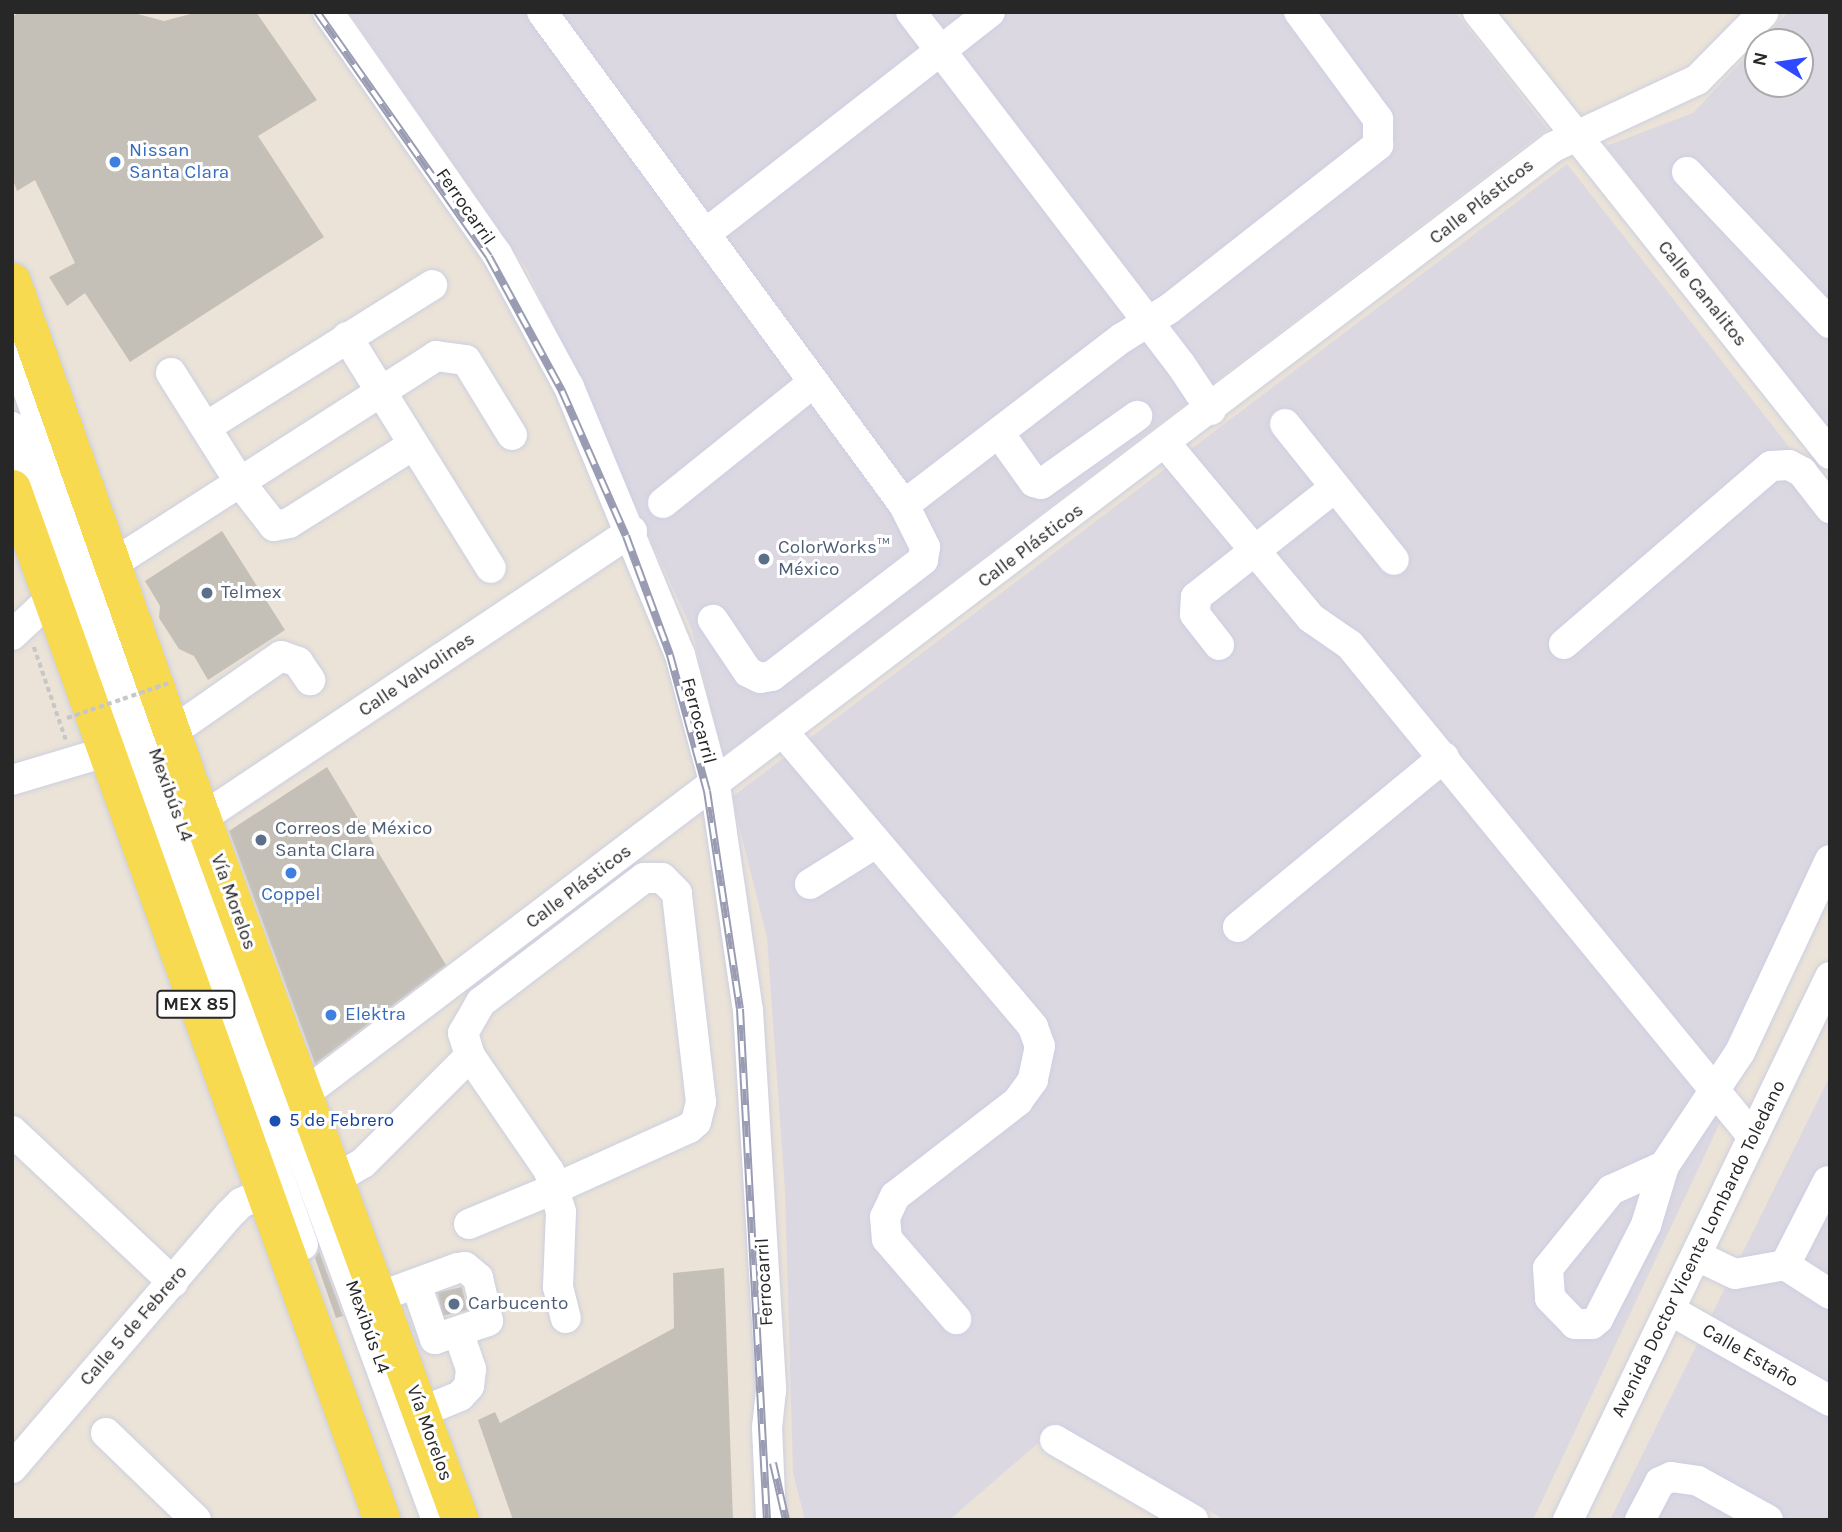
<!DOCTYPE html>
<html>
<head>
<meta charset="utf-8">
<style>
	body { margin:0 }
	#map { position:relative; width:1842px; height:1532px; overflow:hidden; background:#ebe3d7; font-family:Karla,sans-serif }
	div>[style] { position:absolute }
	.industrial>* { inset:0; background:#dcd8e2 }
	.building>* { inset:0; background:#c5c0b7; transform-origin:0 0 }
	.path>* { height:3.5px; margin-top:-1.75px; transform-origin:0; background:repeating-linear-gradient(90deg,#c7c7c7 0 5px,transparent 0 8.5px) }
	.roads { filter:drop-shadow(0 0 2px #cccfe1) drop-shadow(0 0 2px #cccfe1) }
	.minor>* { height:30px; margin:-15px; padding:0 15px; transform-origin:15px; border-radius:15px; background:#fff }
	.major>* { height:37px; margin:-18.5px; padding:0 18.5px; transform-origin:18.5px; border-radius:18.5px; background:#f7da4f }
	.rail>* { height:8px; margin-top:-4px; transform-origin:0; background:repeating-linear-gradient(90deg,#fff 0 16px,#9a9cb3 0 32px); box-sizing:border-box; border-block:2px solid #9a9cb3 }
	.path-bridge>* { height:3.5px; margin-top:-1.75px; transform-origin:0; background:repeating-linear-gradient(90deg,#c7c7c7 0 5px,transparent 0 8.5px) }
	.dots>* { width:19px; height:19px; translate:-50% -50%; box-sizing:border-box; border:4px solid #fff; border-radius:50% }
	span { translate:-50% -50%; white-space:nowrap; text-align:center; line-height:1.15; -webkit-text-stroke:6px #fff; paint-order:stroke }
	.shield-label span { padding:2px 5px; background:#fff; border:2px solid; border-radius:5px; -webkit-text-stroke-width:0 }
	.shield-label { font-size:18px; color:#272727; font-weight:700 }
	.shop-label { font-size:19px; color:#366cbe }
	.left { translate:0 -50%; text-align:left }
	.street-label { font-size:19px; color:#272727 }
	.service-label { font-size:19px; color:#4e5e75 }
	.transit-label { font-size:19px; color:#164399 }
	.frame { position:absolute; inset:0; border:14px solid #272727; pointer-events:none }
	.north { position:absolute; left:1744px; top:28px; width:70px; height:70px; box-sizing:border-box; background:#fff; border:2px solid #a9a9a9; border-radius:50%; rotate:282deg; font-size:19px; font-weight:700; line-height:28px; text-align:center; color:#272727 }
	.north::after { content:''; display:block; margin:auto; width:24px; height:32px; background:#2f49ff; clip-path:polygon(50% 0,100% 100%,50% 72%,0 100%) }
</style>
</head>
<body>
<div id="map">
	<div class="industrial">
		<div style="clip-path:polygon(349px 12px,1455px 12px,1547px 129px,723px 756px,692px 630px,528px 271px)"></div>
		<div style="clip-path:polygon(1788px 12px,1830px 12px,1830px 433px,1606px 146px,1693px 113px,1758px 44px,1758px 84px,1800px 84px,1800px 42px,1760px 42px)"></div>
		<div style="clip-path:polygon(1567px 164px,1830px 499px,1830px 889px,1533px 1520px,1225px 1520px,1059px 1425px,949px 1520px,805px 1520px,793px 1473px,785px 1190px,767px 938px,732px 797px)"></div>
		<div style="clip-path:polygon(1830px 1076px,1830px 1520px,1610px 1520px)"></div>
	</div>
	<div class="building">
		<div style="clip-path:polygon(20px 12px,130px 12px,164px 21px,198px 12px,256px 12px,317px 100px,258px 136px,324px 237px,130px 362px,85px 293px,67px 306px,49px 277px,75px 263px,35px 180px,17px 191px,12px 177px,12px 17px)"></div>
		<div style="clip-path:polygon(222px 531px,285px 630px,208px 680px,194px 656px,179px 649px,159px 618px,160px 606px,145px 581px)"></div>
		<div style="clip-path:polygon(327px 767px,446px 965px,315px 1064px,229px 831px)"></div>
		<div style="clip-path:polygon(319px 1251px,343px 1316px,336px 1318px,315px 1258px)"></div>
		<div style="clip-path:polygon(724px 1268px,733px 1520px,513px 1520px,478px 1420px,495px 1412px,500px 1423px,674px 1328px,673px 1273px)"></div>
		<div style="left:462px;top:1287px;width:24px;height:25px;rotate:78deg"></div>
	</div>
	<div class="path">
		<div style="left:34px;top:647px;width:98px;rotate:71deg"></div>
	</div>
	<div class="roads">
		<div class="minor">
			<div style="left:328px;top:12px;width:295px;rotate:55.1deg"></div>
			<div style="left:497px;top:254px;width:151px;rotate:61.6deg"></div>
			<div style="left:569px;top:387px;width:290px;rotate:67.5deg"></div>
			<div style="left:680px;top:655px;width:135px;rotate:74.9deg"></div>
			<div style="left:715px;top:785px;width:227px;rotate:81.7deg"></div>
			<div style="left:748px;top:1010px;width:381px;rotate:86.5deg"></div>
			<div style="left:771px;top:1390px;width:37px;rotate:96deg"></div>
			<div style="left:767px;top:1427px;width:93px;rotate:87.5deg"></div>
			<div style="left:542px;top:12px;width:612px;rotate:53.71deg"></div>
			<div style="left:904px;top:505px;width:47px;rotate:63.4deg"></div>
			<div style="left:925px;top:547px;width:13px;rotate:99deg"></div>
			<div style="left:923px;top:560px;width:190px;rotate:142.5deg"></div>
			<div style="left:772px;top:676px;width:12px;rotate:171deg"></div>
			<div style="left:760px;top:678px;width:13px;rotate:-153deg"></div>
			<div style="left:748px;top:672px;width:63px;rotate:-123.9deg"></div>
			<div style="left:911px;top:12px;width:444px;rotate:52.6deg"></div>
			<div style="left:1181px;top:365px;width:54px;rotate:56.3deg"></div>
			<div style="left:1478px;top:12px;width:565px;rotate:51.47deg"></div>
			<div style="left:1687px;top:172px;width:208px;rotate:46.6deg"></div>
			<div style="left:705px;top:234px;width:361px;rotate:-37.9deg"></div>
			<div style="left:347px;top:337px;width:272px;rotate:58.1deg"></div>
			<div style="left:12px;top:344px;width:441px;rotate:70.8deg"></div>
			<div style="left:157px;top:760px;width:810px;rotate:69.78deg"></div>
			<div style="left:171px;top:373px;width:128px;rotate:57.8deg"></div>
			<div style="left:239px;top:481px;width:57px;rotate:52.1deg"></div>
			<div style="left:274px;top:526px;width:15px;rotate:-11deg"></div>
			<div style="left:289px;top:523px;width:146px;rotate:-32.2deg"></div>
			<div style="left:1285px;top:424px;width:174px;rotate:51.3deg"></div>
			<div style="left:12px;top:427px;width:868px;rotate:70.42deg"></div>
			<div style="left:206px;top:427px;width:267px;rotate:-32.1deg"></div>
			<div style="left:999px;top:433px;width:60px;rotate:54.5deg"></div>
			<div style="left:1034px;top:482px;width:7px;rotate:16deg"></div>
			<div style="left:1041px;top:484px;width:118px;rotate:-35.3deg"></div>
			<div style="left:1166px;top:444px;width:226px;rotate:50.2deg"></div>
			<div style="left:1311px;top:618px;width:47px;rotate:34.7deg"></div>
			<div style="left:1350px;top:645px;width:636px;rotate:50.68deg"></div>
			<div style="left:663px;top:503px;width:192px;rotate:-38.7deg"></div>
			<div style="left:904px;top:505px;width:275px;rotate:-37.5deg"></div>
			<div style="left:1122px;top:338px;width:55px;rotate:-31.7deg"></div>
			<div style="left:1169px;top:309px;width:266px;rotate:-38.1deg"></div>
			<div style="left:1378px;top:145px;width:26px;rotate:-90deg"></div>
			<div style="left:1378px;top:119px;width:133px;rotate:-126.4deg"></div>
			<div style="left:114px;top:563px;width:383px;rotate:-32.7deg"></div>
			<div style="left:436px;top:356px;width:30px;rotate:8deg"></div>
			<div style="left:466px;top:360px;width:88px;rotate:58.5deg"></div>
			<div style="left:12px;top:635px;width:54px;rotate:-42.8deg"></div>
			<div style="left:1564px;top:644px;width:273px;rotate:-40.7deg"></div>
			<div style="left:1771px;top:466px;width:18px;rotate:-3deg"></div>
			<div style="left:1789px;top:465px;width:15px;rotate:28deg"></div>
			<div style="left:1802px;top:472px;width:46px;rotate:52.1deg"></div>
			<div style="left:1219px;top:645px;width:39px;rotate:-128deg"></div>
			<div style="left:1195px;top:614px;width:17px;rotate:-87deg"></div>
			<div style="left:1196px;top:597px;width:176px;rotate:-38.3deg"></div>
			<div style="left:784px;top:733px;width:385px;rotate:49.7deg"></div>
			<div style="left:1033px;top:1027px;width:20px;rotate:70deg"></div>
			<div style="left:1040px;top:1046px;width:35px;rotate:102deg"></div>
			<div style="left:1033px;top:1080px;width:26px;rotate:126deg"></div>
			<div style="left:1018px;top:1101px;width:155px;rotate:142.3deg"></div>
			<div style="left:895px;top:1196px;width:23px;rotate:115deg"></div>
			<div style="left:885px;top:1217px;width:22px;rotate:85deg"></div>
			<div style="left:887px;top:1239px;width:106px;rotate:49.2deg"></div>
			<div style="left:12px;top:780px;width:167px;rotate:-16.7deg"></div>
			<div style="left:172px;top:732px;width:133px;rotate:-34.9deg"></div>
			<div style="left:281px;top:656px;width:18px;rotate:19deg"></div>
			<div style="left:298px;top:662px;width:22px;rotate:56deg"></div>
			<div style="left:202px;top:818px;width:517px;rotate:-33.72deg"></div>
			<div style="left:810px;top:884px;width:75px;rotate:-32deg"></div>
			<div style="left:1238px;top:927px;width:267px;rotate:-39.5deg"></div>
			<div style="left:304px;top:1094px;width:1567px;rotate:-37.17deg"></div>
			<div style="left:1553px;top:147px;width:159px;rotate:-25deg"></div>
			<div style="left:1697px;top:80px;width:95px;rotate:-45.4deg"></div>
			<div style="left:12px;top:1131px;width:221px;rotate:43.2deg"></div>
			<div style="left:1664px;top:1166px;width:58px;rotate:155.6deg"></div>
			<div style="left:1611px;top:1190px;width:100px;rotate:128.9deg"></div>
			<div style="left:1548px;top:1268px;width:30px;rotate:86deg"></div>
			<div style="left:1550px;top:1298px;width:36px;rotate:46deg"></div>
			<div style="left:1575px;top:1324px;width:17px"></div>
			<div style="left:1592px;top:1324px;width:8px;rotate:-40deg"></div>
			<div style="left:1598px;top:1319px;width:106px;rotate:-62.9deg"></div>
			<div style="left:1646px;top:1225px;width:62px;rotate:-73deg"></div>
			<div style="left:1664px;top:1166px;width:137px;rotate:-56.3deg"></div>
			<div style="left:1740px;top:1052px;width:212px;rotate:-64.9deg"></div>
			<div style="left:336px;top:1179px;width:31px;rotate:-31deg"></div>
			<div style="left:363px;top:1163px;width:151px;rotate:-45deg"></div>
			<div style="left:469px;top:1224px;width:92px;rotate:-22.4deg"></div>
			<div style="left:554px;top:1189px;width:148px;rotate:-24.3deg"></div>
			<div style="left:689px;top:1128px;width:9px;rotate:-41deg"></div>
			<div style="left:696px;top:1122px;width:21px;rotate:-76deg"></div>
			<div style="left:701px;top:1102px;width:210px;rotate:-96.6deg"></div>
			<div style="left:677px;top:893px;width:21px;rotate:-135deg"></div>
			<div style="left:662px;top:878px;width:18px;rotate:180deg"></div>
			<div style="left:644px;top:878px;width:205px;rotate:142.7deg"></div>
			<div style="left:481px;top:1002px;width:36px;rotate:120deg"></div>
			<div style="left:463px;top:1033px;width:24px;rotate:73deg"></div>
			<div style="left:470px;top:1056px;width:140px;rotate:55.5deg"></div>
			<div style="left:549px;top:1171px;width:19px;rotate:74deg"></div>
			<div style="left:554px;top:1189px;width:24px;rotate:73deg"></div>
			<div style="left:561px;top:1212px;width:75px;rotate:92.3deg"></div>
			<div style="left:558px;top:1287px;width:32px;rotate:76deg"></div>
			<div style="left:1697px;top:1256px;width:42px;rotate:25.3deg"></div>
			<div style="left:1735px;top:1274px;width:51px;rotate:-10.2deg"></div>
			<div style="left:1785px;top:1265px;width:94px;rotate:-62.9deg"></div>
			<div style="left:1785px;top:1265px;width:54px;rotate:32.8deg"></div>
			<div style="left:381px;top:1296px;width:82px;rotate:-20deg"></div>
			<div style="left:458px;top:1268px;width:7px;rotate:-8deg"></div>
			<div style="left:465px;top:1267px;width:17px;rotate:40deg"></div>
			<div style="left:478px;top:1278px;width:44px;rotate:76.9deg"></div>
			<div style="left:488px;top:1321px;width:56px;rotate:161.2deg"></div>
			<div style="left:435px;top:1339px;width:58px;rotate:-109.1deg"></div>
			<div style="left:1670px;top:1310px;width:184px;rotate:29.6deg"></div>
			<div style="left:421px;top:1412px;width:42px;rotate:-22.3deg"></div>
			<div style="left:460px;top:1396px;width:13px;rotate:-48deg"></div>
			<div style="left:469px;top:1386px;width:17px;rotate:-83deg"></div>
			<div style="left:471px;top:1369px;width:37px;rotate:-109deg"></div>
			<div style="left:106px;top:1433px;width:125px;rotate:44deg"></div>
			<div style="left:1055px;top:1440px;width:160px;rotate:30.1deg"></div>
			<div style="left:12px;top:1468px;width:333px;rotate:-49.4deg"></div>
			<div style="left:229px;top:1215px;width:17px;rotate:-45deg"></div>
			<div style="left:241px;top:1203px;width:24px;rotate:-24deg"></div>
			<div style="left:1568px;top:1520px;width:603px;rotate:-64.24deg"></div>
			<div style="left:1640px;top:1520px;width:43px;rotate:-62.2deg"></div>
			<div style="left:1660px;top:1482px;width:12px;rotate:-24deg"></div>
			<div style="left:1671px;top:1477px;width:27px;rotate:8deg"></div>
			<div style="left:1698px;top:1481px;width:80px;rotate:29.1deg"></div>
		</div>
		<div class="major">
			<div style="left:12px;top:281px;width:570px;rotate:70.52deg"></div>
			<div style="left:202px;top:818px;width:748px;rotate:69.82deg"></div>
			<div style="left:12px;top:488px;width:1096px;rotate:70.28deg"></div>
		</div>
	</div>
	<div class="rail">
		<div style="left:317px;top:12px;width:299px;rotate:54.9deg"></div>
		<div style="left:489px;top:257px;width:153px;rotate:61.4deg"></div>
		<div style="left:562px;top:391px;width:158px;rotate:66.2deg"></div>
		<div style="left:626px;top:536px;width:127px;rotate:69.7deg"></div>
		<div style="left:670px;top:655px;width:141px;rotate:74.8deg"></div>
		<div style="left:707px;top:791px;width:220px;rotate:81.4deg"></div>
		<div style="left:740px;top:1009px;width:512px;rotate:86.98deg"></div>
		<div style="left:773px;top:1463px;width:58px;rotate:77.2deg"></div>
	</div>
	<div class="path-bridge">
		<div style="left:67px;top:718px;width:108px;rotate:-18.9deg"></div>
	</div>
	<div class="dots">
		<div style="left:115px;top:162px;background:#3f7fe0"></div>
		<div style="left:764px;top:559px;background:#5c6f8a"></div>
		<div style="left:207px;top:593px;background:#5c6f8a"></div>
		<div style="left:261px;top:840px;background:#5c6f8a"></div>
		<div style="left:291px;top:873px;background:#3f7fe0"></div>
		<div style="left:331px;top:1015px;background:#3f7fe0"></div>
		<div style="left:275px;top:1121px;background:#1a4fb4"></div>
		<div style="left:454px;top:1304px;background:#5c6f8a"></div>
	</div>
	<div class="shield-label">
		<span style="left:196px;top:1004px">MEX 85</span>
	</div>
	<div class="shop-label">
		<span class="left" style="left:129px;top:162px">Nissan<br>Santa Clara</span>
		<span style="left:291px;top:895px">Coppel</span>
		<span class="left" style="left:345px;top:1015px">Elektra</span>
	</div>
	<div class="street-label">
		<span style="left:1482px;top:202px;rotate:-38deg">Calle Plásticos</span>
		<span style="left:465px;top:207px;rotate:55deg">Ferrocarril</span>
		<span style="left:1702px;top:294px;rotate:51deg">Calle Canalitos</span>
		<span style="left:1031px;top:546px;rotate:-37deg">Calle Plásticos</span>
		<span style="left:417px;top:675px;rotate:-34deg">Calle Valvolines</span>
		<span style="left:698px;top:721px;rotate:75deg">Ferrocarril</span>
		<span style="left:170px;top:795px;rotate:70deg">Mexibús L4</span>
		<span style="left:579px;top:887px;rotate:-37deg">Calle Plásticos</span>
		<span style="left:233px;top:902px;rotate:70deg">Vía Morelos</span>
		<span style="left:1699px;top:1249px;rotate:-64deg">Avenida Doctor Vicente Lombardo Toledano</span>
		<span style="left:765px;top:1282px;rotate:-93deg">Ferrocarril</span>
		<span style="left:134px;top:1326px;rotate:-49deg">Calle 5 de Febrero</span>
		<span style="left:367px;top:1327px;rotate:70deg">Mexibús L4</span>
		<span style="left:1750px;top:1356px;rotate:30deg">Calle Estaño</span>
		<span style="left:429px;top:1433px;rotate:70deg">Vía Morelos</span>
	</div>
	<div class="service-label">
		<span class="left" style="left:778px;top:559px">ColorWorks™<br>México</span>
		<span class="left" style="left:221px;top:593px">Telmex</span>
		<span class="left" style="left:275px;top:840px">Correos de México<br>Santa Clara</span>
		<span class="left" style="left:468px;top:1304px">Carbucento</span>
	</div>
	<div class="transit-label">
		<span class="left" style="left:289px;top:1121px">5 de Febrero</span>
	</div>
	<div class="frame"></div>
	<div class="north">N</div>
</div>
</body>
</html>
